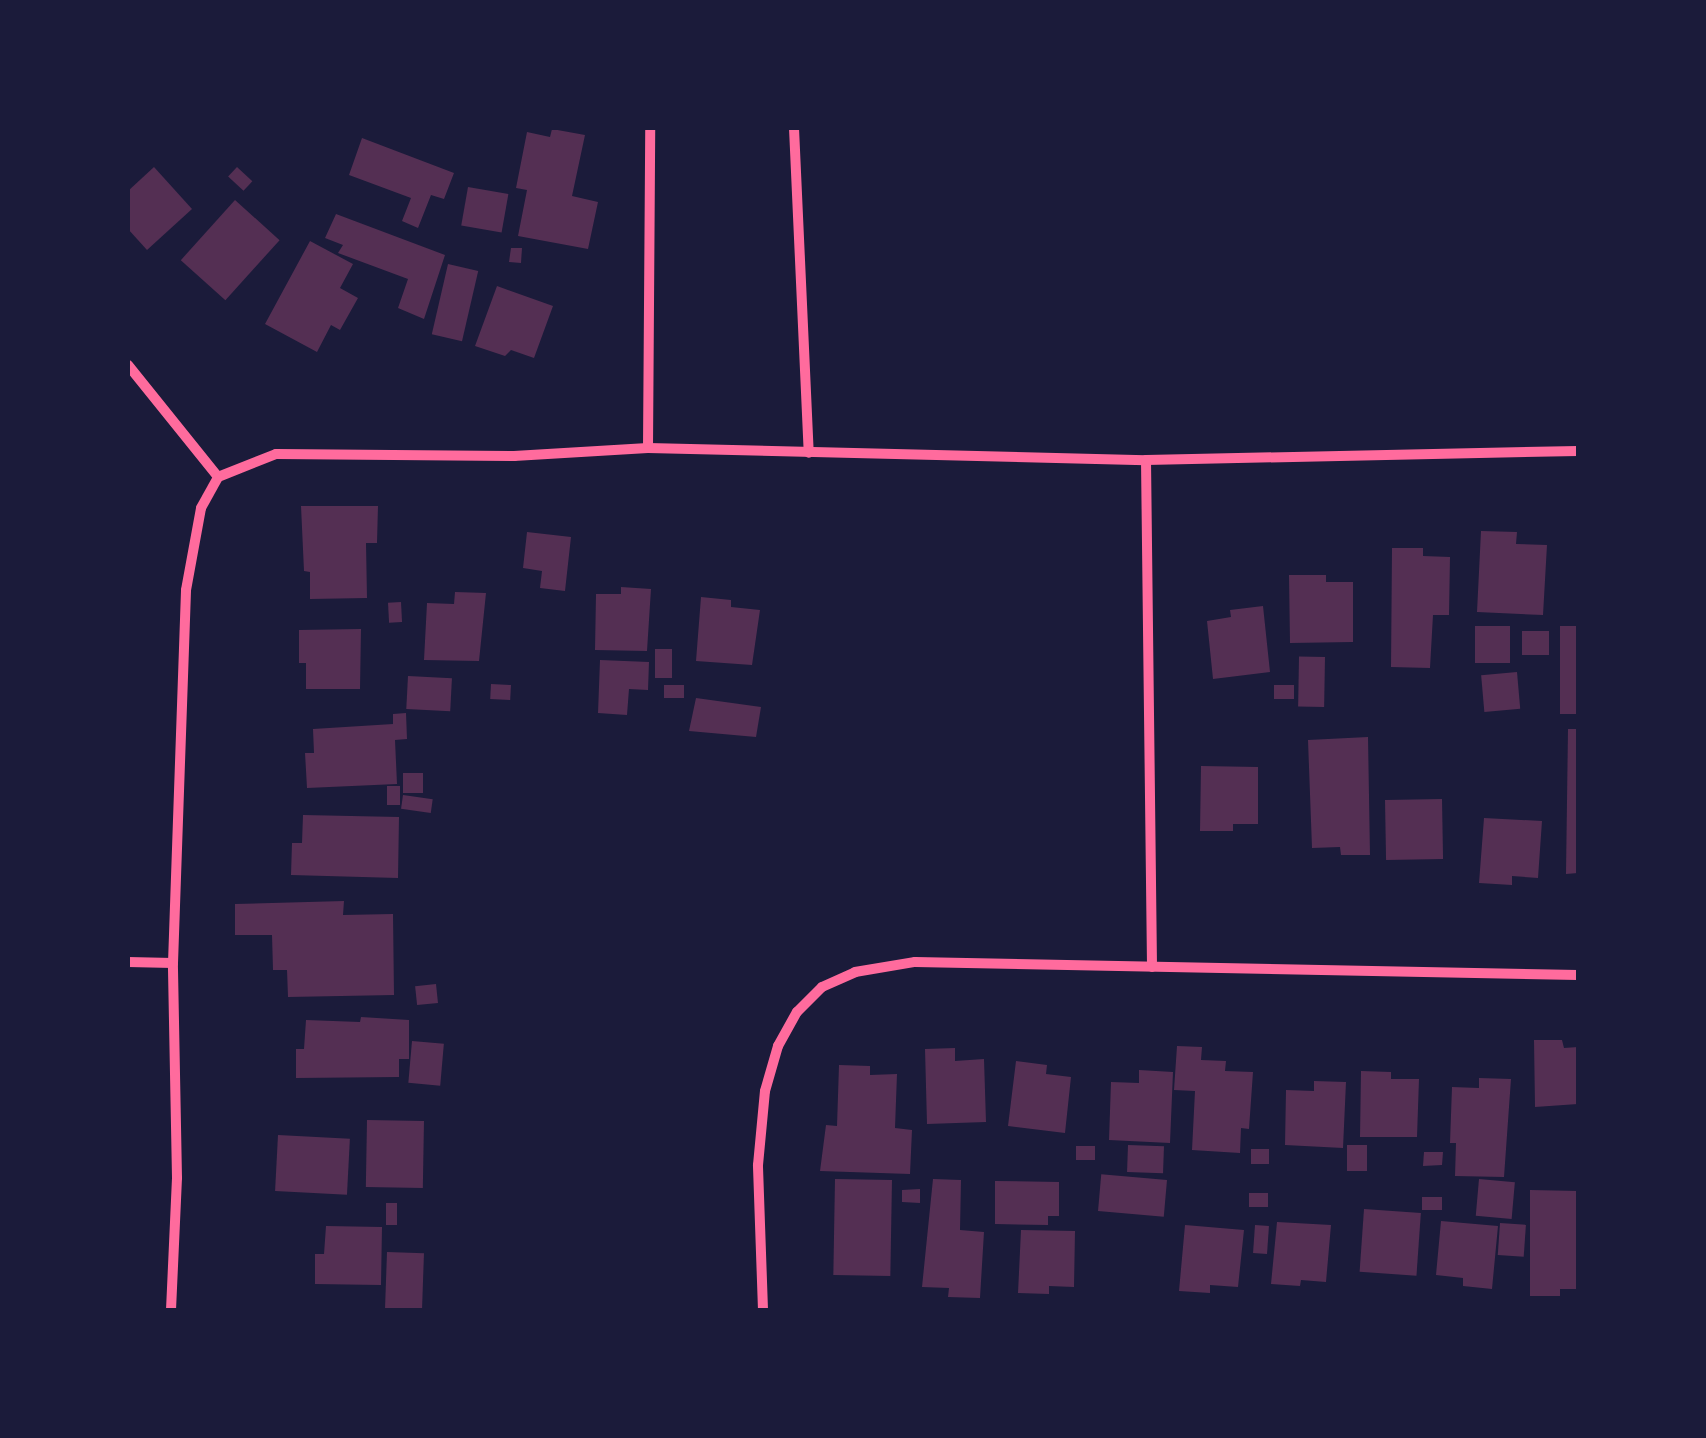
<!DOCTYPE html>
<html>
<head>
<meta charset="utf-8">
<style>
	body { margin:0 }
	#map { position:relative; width:1706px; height:1438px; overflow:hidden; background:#1b1b3a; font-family:Lato,sans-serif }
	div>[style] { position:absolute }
	.building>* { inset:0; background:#542f53; transform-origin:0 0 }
	.minor>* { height:10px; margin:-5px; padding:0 5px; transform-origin:5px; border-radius:5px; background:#ff6b9d }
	span { translate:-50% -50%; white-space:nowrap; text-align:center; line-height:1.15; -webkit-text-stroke:10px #1b1b3a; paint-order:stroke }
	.frame { position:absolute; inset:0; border:130px solid #1b1b3a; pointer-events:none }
</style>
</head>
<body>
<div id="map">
	<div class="building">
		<div style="clip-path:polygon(552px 129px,585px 135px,572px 196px,598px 202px,588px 249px,518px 236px,527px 190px,516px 188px,527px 132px,550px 137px)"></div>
		<div style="clip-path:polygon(362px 138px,454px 173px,444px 199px,431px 195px,418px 228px,402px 221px,411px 198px,349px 175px)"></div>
		<div style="clip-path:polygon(154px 167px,192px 209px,147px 250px,128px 229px,128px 191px)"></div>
		<div style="left:237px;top:167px;width:21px;height:13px;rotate:43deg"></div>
		<div style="left:468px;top:187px;width:41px;height:39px;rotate:10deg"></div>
		<div style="left:235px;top:200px;width:60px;height:81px;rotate:42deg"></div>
		<div style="clip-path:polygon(336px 214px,445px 255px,424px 319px,398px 308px,408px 279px,338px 253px,343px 245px,325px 238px)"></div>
		<div style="clip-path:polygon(310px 241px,353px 264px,340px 288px,358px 298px,340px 330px,331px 325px,317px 352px,265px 324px)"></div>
		<div style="clip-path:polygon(511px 248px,522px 248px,521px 263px,509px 262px)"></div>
		<div style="left:448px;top:264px;width:31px;height:72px;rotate:13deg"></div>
		<div style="clip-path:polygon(497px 286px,553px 306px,534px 358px,511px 350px,505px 356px,475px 346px)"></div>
		<div style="clip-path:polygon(301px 506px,378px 506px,377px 543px,366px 543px,367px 598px,310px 599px,310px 572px,304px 571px)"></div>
		<div style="clip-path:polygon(1481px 531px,1517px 532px,1516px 544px,1547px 545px,1543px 615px,1477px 612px)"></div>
		<div style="clip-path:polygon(527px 532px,571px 537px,565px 591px,540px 588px,542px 571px,523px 568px)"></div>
		<div style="clip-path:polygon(1392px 548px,1423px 548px,1423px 556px,1450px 557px,1449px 615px,1433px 615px,1430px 668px,1391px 667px)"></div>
		<div style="clip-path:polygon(1289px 575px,1326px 575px,1326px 582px,1353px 582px,1353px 642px,1290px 643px)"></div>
		<div style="clip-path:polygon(621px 587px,651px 589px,647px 651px,595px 650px,596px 594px,621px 594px)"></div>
		<div style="clip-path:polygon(455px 592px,486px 593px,479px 661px,424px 660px,427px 603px,454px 604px)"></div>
		<div style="clip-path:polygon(701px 597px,731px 600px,731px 607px,760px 610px,752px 665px,696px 661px)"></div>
		<div style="left:401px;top:602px;width:20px;height:13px;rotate:87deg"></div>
		<div style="clip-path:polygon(1263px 606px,1270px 672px,1213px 679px,1207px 621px,1231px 617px,1230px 610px)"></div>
		<div style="left:1475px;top:626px;width:35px;height:37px"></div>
		<div style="left:1560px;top:626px;width:18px;height:88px"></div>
		<div style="clip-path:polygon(361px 629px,360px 689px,306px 689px,306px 663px,299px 663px,299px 630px)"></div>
		<div style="left:1522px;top:631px;width:27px;height:24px"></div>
		<div style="left:655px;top:649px;width:17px;height:29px"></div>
		<div style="left:1325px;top:657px;width:50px;height:26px;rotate:91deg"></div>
		<div style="clip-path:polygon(600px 660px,649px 662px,648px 690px,629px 689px,627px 715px,598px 713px)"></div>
		<div style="left:1517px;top:672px;width:37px;height:36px;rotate:85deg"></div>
		<div style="left:408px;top:676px;width:44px;height:33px;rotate:3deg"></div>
		<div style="left:491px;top:684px;width:20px;height:15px;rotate:3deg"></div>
		<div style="left:664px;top:685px;width:20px;height:13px"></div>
		<div style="left:1294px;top:685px;width:14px;height:20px;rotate:90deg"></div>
		<div style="clip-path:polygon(696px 698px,761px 707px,756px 737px,689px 731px)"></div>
		<div style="clip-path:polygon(406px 713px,407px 739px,395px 740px,397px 784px,307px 788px,305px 753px,314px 753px,313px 729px,393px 724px,393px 714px)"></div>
		<div style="clip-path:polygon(1568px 729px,1578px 729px,1578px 873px,1566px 874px)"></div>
		<div style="clip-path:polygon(1368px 737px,1370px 855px,1341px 855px,1340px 847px,1312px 848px,1308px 740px)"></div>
		<div style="clip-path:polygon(1201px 766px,1258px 767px,1258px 824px,1233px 824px,1233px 831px,1200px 831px)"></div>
		<div style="left:403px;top:773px;width:20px;height:20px"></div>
		<div style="left:387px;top:786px;width:13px;height:19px"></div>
		<div style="left:403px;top:795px;width:30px;height:14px;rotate:8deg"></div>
		<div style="left:1442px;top:799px;width:60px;height:57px;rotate:89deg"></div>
		<div style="clip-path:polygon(303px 815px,399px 817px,398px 878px,291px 875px,292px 843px,302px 843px)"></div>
		<div style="clip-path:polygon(1484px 818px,1542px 821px,1538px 878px,1512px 876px,1512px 885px,1479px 883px)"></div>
		<div style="clip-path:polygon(344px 901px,343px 915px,393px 914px,394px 995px,288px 997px,287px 970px,273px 970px,272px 935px,235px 935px,235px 904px)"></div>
		<div style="left:436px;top:984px;width:19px;height:21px;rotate:84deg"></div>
		<div style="clip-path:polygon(361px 1017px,409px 1020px,409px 1059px,399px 1059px,399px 1077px,296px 1078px,296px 1049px,304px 1049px,306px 1020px,360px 1022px)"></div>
		<div style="clip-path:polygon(1534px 1040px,1562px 1040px,1564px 1048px,1578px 1047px,1578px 1104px,1535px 1107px)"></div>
		<div style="left:412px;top:1041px;width:32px;height:42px;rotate:5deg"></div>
		<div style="clip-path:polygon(1177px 1046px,1202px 1047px,1201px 1060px,1226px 1061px,1225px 1071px,1253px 1072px,1249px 1129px,1241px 1128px,1240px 1153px,1192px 1150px,1195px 1091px,1174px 1090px)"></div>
		<div style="clip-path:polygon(955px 1048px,955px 1061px,984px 1059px,986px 1122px,927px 1124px,925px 1049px)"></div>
		<div style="clip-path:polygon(1016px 1061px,1047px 1065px,1046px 1074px,1071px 1077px,1065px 1133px,1008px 1126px)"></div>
		<div style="clip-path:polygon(839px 1065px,870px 1066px,870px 1075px,897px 1074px,895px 1128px,912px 1130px,910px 1174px,820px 1171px,826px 1125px,837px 1126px)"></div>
		<div style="clip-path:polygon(1139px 1070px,1173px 1072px,1170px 1143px,1109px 1140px,1111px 1082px,1139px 1083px)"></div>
		<div style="clip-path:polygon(1361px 1071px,1391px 1072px,1391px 1079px,1419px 1079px,1417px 1137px,1360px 1137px)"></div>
		<div style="clip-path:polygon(1479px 1078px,1511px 1079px,1504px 1177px,1455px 1176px,1456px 1143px,1450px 1143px,1452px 1087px,1479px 1088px)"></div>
		<div style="clip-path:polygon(1314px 1081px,1346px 1082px,1343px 1148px,1285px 1145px,1286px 1090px,1314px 1091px)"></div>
		<div style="left:367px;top:1120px;width:57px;height:67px;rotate:1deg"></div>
		<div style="left:278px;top:1135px;width:72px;height:56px;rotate:3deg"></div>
		<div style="left:1128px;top:1145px;width:36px;height:27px;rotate:2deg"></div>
		<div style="left:1347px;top:1145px;width:20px;height:26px"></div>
		<div style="left:1095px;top:1146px;width:14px;height:19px;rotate:90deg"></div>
		<div style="left:1251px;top:1149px;width:18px;height:15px"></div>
		<div style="clip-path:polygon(1424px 1152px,1443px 1152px,1442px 1165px,1423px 1166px)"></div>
		<div style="left:835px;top:1179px;width:57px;height:96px;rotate:1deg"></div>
		<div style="clip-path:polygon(933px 1179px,961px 1180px,960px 1230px,984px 1232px,980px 1298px,948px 1297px,949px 1288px,922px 1287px)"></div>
		<div style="left:1479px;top:1179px;width:36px;height:37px;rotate:5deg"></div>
		<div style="left:1167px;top:1180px;width:37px;height:66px;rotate:95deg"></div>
		<div style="clip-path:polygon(995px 1181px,1059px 1182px,1059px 1216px,1048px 1216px,1048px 1225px,995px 1224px)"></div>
		<div style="clip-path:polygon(920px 1189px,920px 1203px,902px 1202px,902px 1190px)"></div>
		<div style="clip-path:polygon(1530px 1190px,1578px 1191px,1578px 1289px,1560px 1289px,1560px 1296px,1530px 1296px)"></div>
		<div style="left:1268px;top:1193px;width:14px;height:19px;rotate:90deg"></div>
		<div style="left:1422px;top:1197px;width:20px;height:13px"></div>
		<div style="left:386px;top:1203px;width:11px;height:22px"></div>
		<div style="left:1364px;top:1209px;width:57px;height:63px;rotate:4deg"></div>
		<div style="clip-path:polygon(1441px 1221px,1498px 1226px,1492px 1289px,1463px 1286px,1463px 1278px,1436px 1275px)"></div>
		<div style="clip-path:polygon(1277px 1222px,1331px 1225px,1326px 1282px,1301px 1280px,1300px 1286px,1271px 1284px)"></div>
		<div style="left:1500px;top:1223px;width:26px;height:32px;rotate:4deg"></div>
		<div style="clip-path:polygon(1185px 1225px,1244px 1230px,1238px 1287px,1210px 1285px,1210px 1293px,1179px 1291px)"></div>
		<div style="left:1255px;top:1225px;width:14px;height:28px;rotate:4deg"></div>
		<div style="clip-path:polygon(326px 1226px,382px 1227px,381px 1285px,315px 1284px,315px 1254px,324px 1254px)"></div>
		<div style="clip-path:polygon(1021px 1230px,1075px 1231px,1074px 1287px,1049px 1286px,1049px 1294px,1018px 1293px)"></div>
		<div style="left:387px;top:1252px;width:37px;height:58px;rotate:2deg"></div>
	</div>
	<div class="minor">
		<div style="left:794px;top:128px;width:325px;rotate:87.4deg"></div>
		<div style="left:128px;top:365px;width:144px;rotate:51.2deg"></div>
		<div style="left:648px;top:448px;width:320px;rotate:-89.6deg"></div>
		<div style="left:1146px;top:460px;width:507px;rotate:89.32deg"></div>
		<div style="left:218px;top:477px;width:62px;rotate:-21.6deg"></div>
		<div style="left:276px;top:454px;width:238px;rotate:0.5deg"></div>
		<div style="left:514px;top:456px;width:134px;rotate:-3.4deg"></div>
		<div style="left:648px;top:448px;width:498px;rotate:1.4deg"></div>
		<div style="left:1146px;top:460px;width:432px;rotate:-1.2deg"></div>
		<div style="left:128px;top:962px;width:45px;rotate:1.3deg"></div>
		<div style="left:171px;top:1310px;width:132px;rotate:-87.4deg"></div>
		<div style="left:177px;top:1178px;width:215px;rotate:-91.1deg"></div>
		<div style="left:173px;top:963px;width:373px;rotate:-88deg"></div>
		<div style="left:186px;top:590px;width:83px;rotate:-79.6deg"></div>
		<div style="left:201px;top:508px;width:35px;rotate:-61deg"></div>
		<div style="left:763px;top:1310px;width:145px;rotate:-92deg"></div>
		<div style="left:758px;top:1165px;width:74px;rotate:-84.6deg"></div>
		<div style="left:765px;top:1091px;width:47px;rotate:-73.9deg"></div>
		<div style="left:778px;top:1046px;width:39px;rotate:-61deg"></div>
		<div style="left:797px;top:1012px;width:35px;rotate:-45deg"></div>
		<div style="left:822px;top:987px;width:36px;rotate:-24deg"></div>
		<div style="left:855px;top:972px;width:61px;rotate:-9.5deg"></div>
		<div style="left:915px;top:962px;width:663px;rotate:1.12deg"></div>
	</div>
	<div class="frame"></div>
</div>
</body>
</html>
